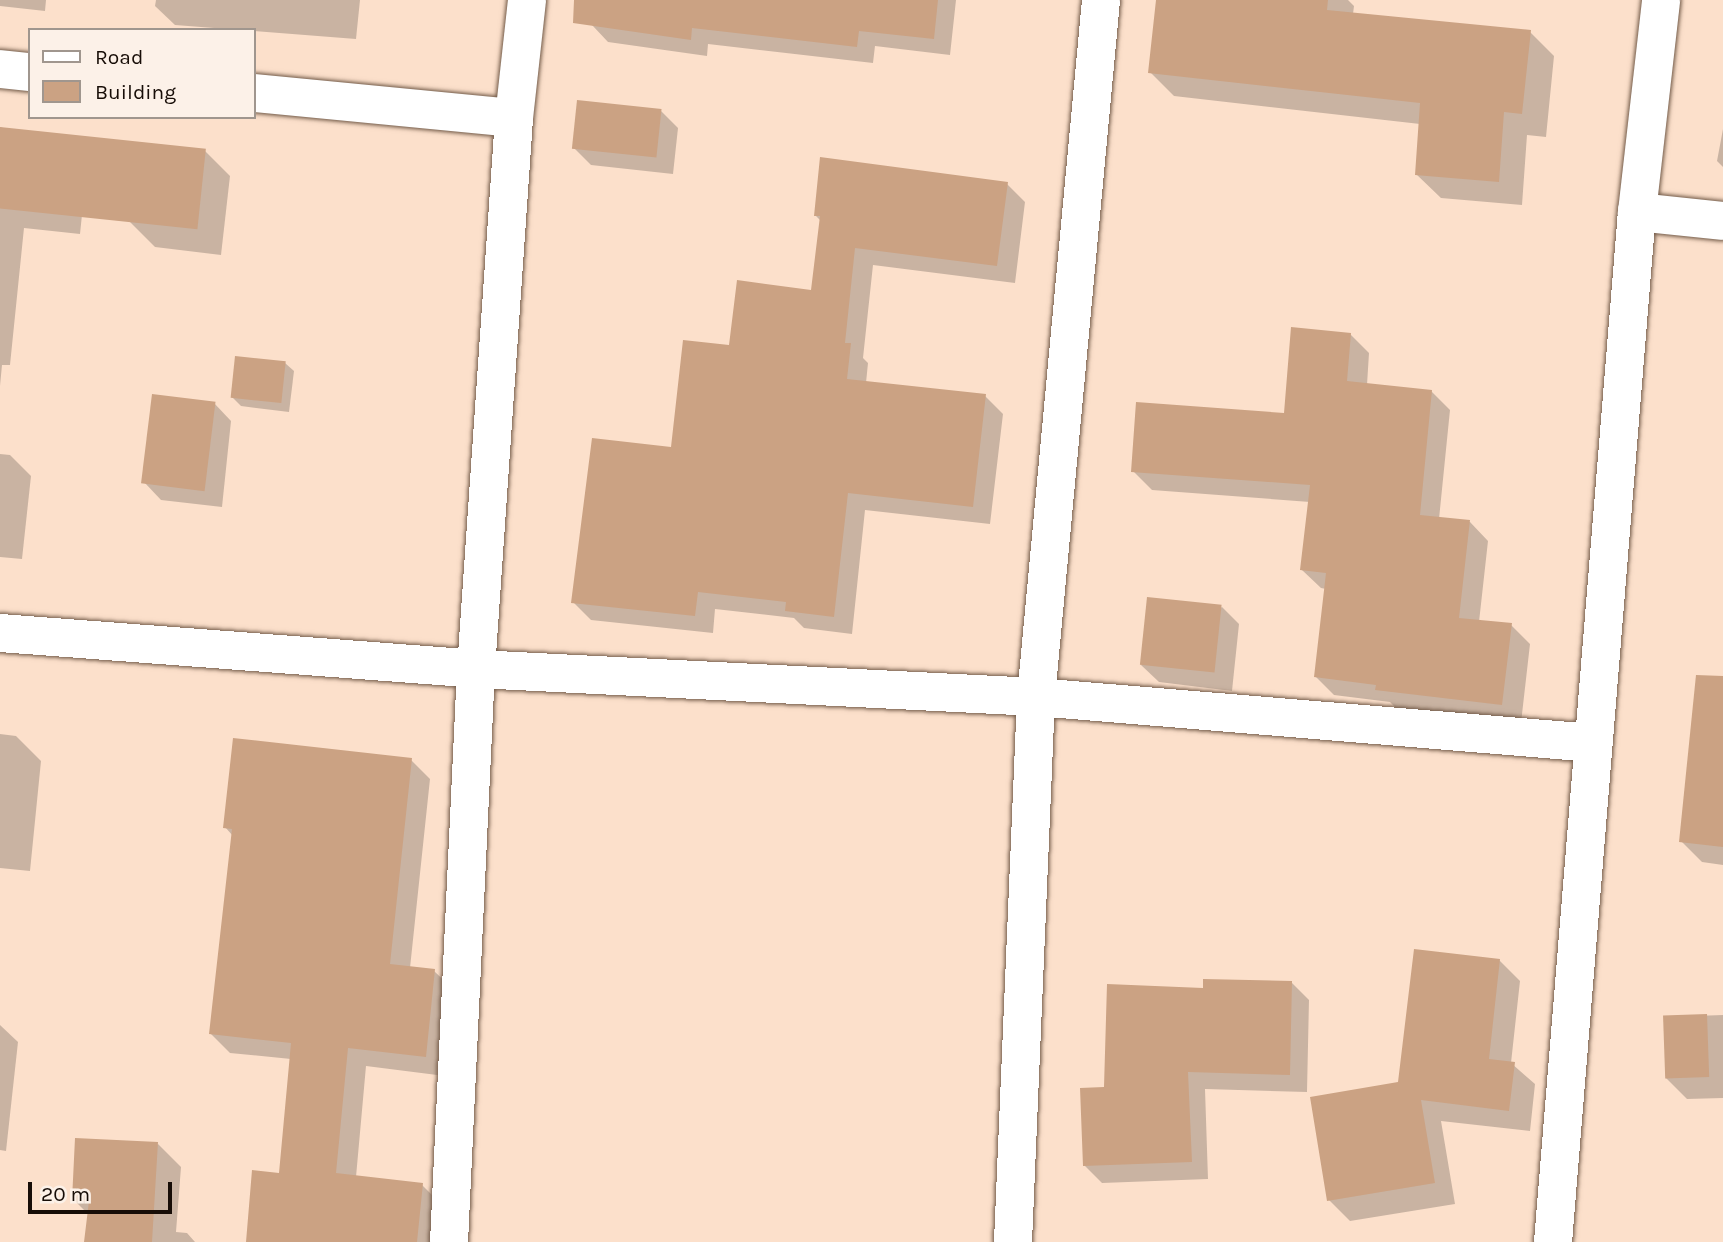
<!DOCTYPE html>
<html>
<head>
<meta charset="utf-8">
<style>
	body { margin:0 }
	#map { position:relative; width:1723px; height:1242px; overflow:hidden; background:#fce0cb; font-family:Karla,sans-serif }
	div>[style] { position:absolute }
	.shadow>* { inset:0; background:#0003 }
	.building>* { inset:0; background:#cba283; transform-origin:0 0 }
	.roads { filter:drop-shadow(0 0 2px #735b49) drop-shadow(0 0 2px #735b49) }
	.minor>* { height:38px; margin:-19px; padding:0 19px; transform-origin:19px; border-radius:19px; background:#fff }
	span { translate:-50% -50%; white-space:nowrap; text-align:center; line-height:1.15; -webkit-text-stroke:6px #fcf1e8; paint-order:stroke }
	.legend { position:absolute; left:28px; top:28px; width:228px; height:91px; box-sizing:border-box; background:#fcf1e8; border:2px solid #a0968e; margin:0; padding:9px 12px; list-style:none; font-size:21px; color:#170d07 }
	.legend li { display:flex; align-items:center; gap:14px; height:35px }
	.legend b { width:35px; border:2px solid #a0968e }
	.scale { position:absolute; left:28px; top:1182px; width:144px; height:32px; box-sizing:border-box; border:4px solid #170d07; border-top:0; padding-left:9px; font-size:21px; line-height:24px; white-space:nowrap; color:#170d07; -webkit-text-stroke:5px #fcf1e8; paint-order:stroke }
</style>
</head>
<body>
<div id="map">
	<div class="shadow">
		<div style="clip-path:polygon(0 0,46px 0,45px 11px,0 6px)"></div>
		<div style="clip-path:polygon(156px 0,360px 0,356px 39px,175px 25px,155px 6px)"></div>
		<div style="clip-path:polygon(596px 0,956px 0,950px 55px,875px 46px,873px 63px,708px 44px,707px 56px,608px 42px,592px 25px)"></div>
		<div style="clip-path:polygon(1158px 0,1348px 0,1354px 6px,1353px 14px,1530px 32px,1554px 56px,1546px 137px,1527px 135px,1522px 205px,1441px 198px,1416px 174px,1420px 124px,1174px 96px,1150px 72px)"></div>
		<div style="clip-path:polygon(661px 111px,678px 128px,673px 174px,591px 165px,574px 148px)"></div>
		<div style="clip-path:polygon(0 127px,88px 157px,80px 234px,24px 228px,10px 365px,2px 365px,0 386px)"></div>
		<div style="clip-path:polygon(1723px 129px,1723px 167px,1717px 161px)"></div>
		<div style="clip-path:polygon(205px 151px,230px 176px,221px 255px,155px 247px,130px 222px)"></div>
		<div style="clip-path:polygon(1007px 184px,1025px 202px,1015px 283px,873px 265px,863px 358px,868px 363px,866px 383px,985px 396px,1003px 414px,990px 524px,865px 510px,852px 634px,804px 628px,794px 618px,715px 609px,713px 633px,591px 620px,573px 602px,673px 449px,730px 347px,813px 292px,821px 221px,815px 215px)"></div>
		<div style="clip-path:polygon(1350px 334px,1369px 353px,1367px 385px,1431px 391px,1450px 410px,1439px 519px,1470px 522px,1488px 541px,1479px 622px,1511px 625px,1530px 644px,1521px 723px,1396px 708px,1390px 702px,1334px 695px,1315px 676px,1326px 589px,1321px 588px,1302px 570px,1310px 502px,1152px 490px,1133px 471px,1286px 415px)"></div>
		<div style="clip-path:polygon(285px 363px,294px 371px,289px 412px,241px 406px,232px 397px)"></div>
		<div style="clip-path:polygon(214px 403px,231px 421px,222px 507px,161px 500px,144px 482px)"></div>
		<div style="clip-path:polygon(0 454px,10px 455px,31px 476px,22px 559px,0 557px)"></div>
		<div style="clip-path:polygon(1222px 607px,1239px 624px,1232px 691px,1159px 682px,1141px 665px)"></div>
		<div style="clip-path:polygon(0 734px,16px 736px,41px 761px,30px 871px,0 868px)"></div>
		<div style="clip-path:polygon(1723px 750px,1723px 865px,1702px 862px,1681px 841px)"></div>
		<div style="clip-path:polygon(411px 760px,430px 779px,410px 968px,434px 971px,454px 990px,445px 1076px,366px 1066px,356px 1177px,422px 1185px,441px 1204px,437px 1242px,248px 1242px,280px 1175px,291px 1059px,230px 1053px,211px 1034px,233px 836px,225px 827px)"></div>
		<div style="clip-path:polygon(1499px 960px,1520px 981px,1511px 1063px,1535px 1084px,1530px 1131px,1441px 1121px,1455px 1204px,1350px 1221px,1329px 1200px,1400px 1083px)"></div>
		<div style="clip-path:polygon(1292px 983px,1309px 1000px,1307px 1092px,1205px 1089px,1208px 1179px,1102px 1183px,1084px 1165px,1106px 1089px,1204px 990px)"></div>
		<div style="clip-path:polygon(1723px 1015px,1723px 1098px,1687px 1099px,1666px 1078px,1665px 1017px)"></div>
		<div style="clip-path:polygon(0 1025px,18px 1042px,6px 1151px,0 1150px)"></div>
		<div style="clip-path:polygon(158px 1144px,181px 1167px,176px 1232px,187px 1233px,195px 1242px,85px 1242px,89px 1215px,73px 1199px)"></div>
	</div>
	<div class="building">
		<div style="clip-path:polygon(574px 0,938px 0,934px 39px,859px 31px,857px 47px,692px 28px,691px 40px,573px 23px)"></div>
		<div style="clip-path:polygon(1156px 0,1328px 0,1327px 10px,1531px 30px,1522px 114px,1504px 112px,1499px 182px,1415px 175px,1420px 103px,1148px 73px)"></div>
		<div style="left:577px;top:100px;width:85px;height:49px;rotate:6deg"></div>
		<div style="left:0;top:127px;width:207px;height:81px;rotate:6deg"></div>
		<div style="clip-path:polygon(820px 157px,1008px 182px,997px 266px,855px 248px,845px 343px,851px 343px,847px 379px,986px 394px,973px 507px,848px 493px,834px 617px,785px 611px,786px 602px,698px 592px,695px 616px,571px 603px,592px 438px,671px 447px,683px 340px,729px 345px,737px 280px,811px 290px,820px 216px,814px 216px)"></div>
		<div style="clip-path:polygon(1291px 327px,1351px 333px,1347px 381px,1432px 390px,1420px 515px,1470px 520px,1459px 618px,1512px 623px,1502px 705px,1375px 690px,1376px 685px,1314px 677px,1326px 573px,1300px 570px,1310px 485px,1131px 472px,1136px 402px,1284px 413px)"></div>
		<div style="left:235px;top:356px;width:51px;height:42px;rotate:6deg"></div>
		<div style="left:152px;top:394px;width:64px;height:90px;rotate:7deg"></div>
		<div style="left:1147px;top:597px;width:75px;height:68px;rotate:6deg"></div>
		<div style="clip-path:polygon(1696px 675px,1723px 676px,1723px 847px,1679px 842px)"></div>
		<div style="clip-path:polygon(233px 738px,412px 758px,390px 964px,435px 969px,426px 1057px,348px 1048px,336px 1173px,423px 1183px,417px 1242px,246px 1242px,252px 1170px,279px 1173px,291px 1043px,209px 1034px,232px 829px,223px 828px)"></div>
		<div style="clip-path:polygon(1414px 949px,1500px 959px,1489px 1059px,1515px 1062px,1509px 1111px,1421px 1100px,1435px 1183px,1327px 1201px,1310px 1097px,1398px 1082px)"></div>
		<div style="clip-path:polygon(1203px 979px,1292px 981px,1290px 1075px,1188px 1072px,1192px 1162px,1083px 1166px,1080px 1088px,1104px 1087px,1107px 984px,1203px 988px)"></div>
		<div style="left:1707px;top:1014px;width:63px;height:44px;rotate:88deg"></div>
		<div style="clip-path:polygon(75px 1138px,158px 1142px,152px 1242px,84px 1242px,89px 1201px,72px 1200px)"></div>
	</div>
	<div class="roads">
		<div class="minor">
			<div style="left:0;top:69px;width:30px;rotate:6deg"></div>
			<div style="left:254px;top:93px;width:261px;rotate:5.5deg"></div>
			<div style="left:1637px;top:212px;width:86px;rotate:6deg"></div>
			<div style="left:0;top:633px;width:477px;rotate:4.3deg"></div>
			<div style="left:476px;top:669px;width:561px;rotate:2.86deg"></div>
			<div style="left:1036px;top:697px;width:559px;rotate:4.72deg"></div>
			<div style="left:449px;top:1242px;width:574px;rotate:-87.3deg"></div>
			<div style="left:476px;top:669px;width:552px;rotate:-86.05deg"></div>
			<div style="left:514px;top:118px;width:119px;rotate:-83.7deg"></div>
			<div style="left:1013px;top:1242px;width:545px;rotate:-87.58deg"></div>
			<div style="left:1036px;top:697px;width:700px;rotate:-84.67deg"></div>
			<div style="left:1553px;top:1242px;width:1033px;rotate:-85.34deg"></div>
			<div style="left:1637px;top:212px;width:213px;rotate:-83.5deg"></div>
		</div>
	</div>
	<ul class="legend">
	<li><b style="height:9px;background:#fff"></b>Road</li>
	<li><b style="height:19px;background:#cba283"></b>Building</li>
	</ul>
	<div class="scale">20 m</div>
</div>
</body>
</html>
